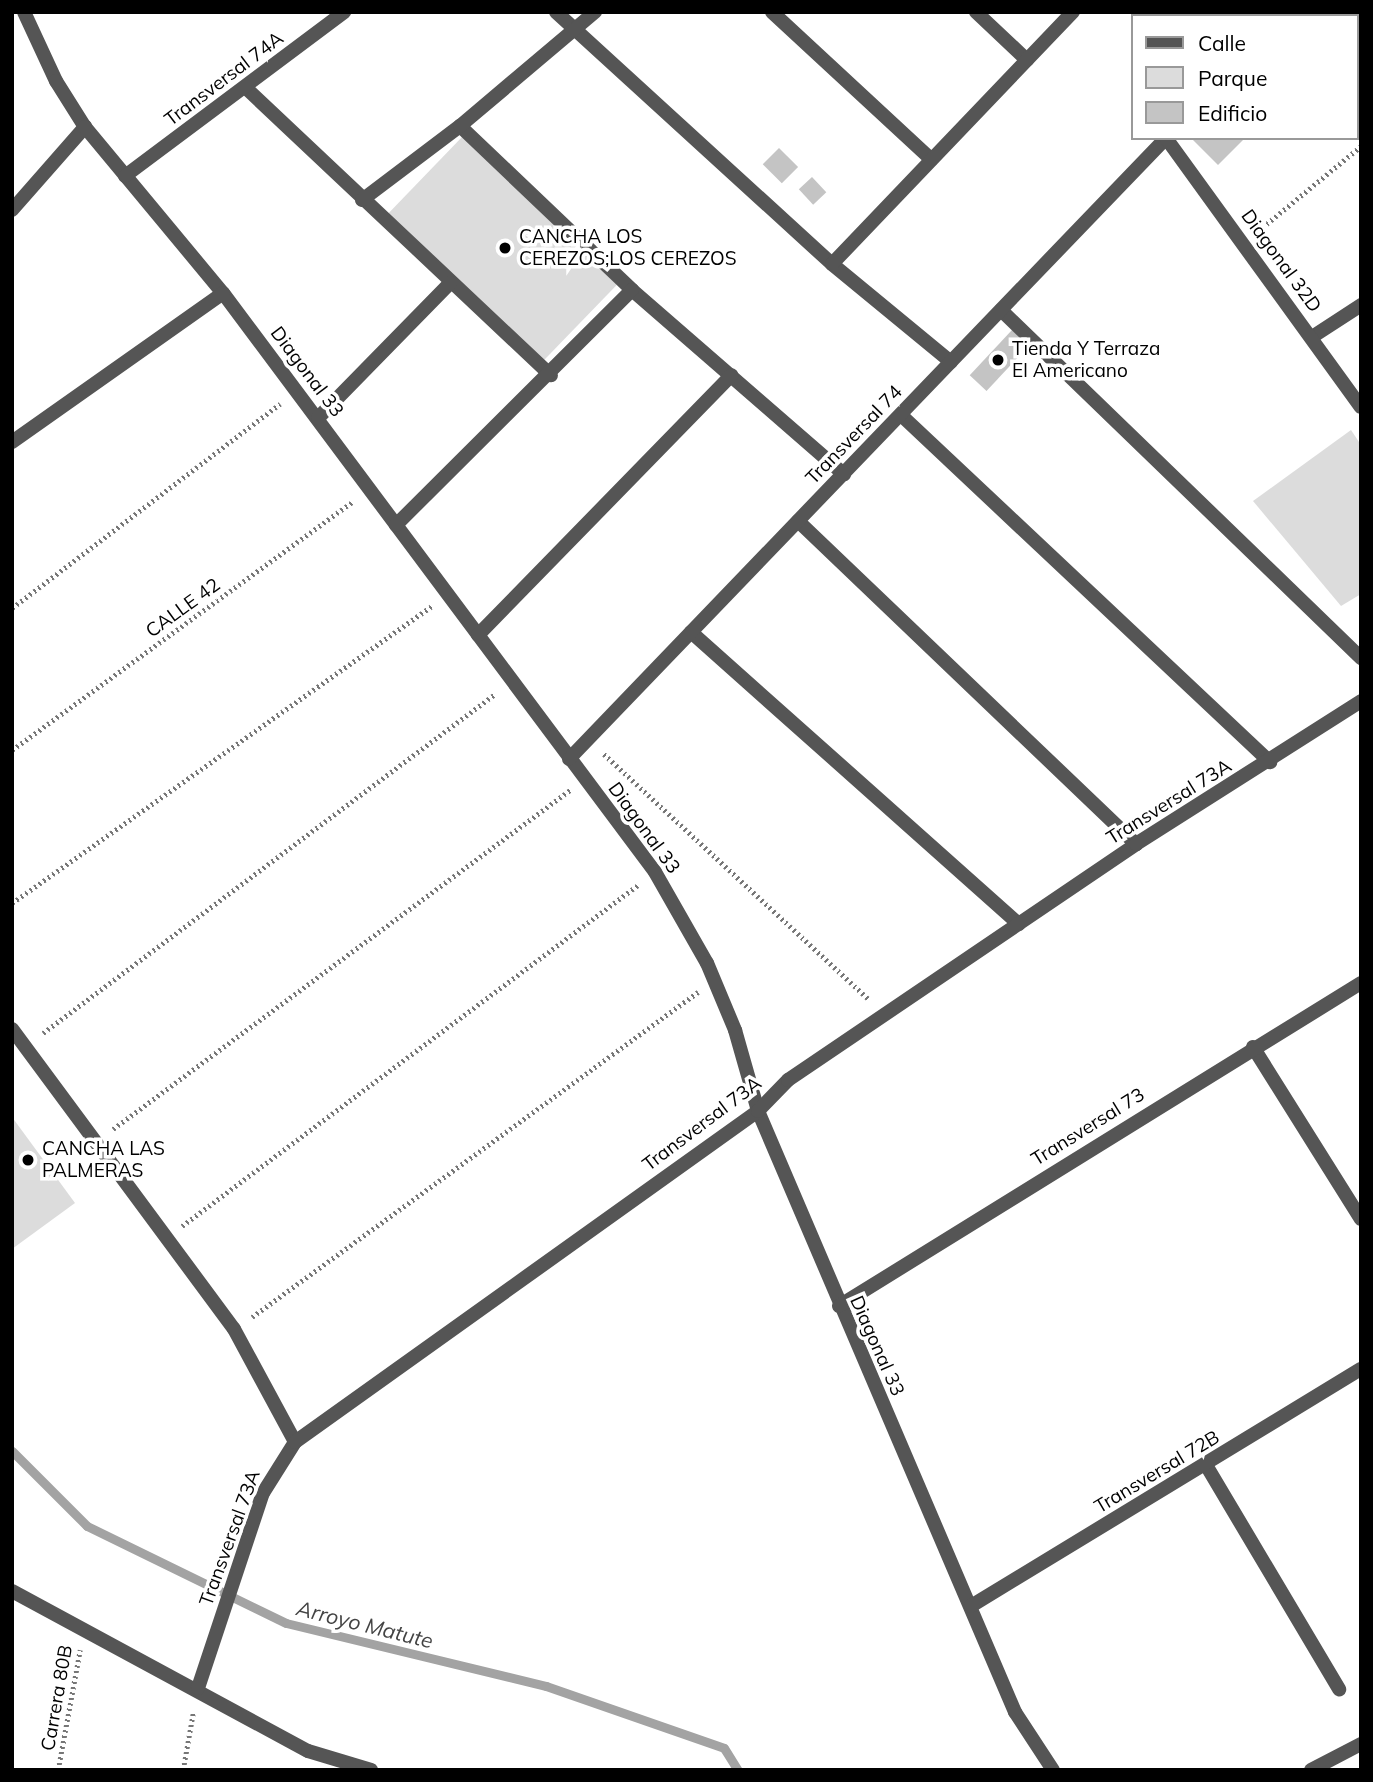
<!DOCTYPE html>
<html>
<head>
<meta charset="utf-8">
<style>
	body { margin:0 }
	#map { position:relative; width:1373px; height:1782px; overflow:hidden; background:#fff; font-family:Mulish,sans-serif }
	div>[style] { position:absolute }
	.green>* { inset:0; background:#dcdcdc; transform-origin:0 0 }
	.stream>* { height:9px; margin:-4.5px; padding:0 4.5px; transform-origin:4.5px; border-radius:4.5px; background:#a3a3a3 }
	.building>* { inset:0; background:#c4c4c4; transform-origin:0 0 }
	.path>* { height:4.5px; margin-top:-2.25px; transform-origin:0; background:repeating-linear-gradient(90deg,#777 0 2px,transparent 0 5.5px) }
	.lane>* { height:14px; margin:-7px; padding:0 7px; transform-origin:7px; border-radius:7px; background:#555 }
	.street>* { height:14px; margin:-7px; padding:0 7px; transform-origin:7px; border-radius:7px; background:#555 }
	.dots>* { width:19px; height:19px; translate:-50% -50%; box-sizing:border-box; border:4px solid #fff; border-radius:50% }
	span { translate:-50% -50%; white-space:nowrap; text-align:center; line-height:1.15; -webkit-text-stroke:7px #fff; paint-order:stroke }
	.street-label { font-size:19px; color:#000 }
	.poi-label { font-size:19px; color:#000 }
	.left { translate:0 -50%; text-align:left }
	.water-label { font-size:21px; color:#444; font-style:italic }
	.frame { position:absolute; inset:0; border:14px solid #000; pointer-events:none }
	.legend { position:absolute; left:1131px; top:14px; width:228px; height:126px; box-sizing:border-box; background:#fff; border:2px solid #999; margin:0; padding:9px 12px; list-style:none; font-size:21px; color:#000 }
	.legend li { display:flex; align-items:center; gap:14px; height:35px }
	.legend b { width:35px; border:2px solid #999 }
</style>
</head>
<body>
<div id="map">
	<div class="green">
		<div style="left:463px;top:136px;width:214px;height:110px;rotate:44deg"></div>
		<div style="clip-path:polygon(1351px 430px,1361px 445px,1361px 594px,1341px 606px,1253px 501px)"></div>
		<div style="clip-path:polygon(12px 1117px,75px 1203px,12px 1249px)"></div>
	</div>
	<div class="stream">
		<div style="left:12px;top:1451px;width:106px;rotate:45deg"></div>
		<div style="left:87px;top:1526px;width:221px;rotate:26deg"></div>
		<div style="left:286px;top:1623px;width:268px;rotate:13.6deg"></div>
		<div style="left:546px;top:1686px;width:188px;rotate:19.2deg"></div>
		<div style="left:724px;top:1748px;width:26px;rotate:58deg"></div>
	</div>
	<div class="building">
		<div style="clip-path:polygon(1322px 12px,1361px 12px,1361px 22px,1357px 25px,1357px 16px)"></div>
		<div style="clip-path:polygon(1191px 138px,1245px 138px,1218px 165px)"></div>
		<div style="left:779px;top:148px;width:27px;height:23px;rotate:45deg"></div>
		<div style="left:812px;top:177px;width:21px;height:18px;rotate:47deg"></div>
		<div style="left:1012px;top:330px;width:23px;height:62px;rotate:43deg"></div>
	</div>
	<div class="path">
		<div style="left:1258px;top:231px;width:134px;rotate:-39.5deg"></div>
		<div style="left:12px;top:608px;width:337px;rotate:-37.3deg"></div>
		<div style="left:12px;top:750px;width:421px;rotate:-36.1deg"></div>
		<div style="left:604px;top:754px;width:362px;rotate:42.8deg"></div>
		<div style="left:12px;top:903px;width:514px;rotate:-35.27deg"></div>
		<div style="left:43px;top:1033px;width:565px;rotate:-36.87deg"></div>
		<div style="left:113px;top:1129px;width:569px;rotate:-36.57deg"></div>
		<div style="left:182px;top:1226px;width:569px;rotate:-36.79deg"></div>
		<div style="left:252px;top:1317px;width:552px;rotate:-36.08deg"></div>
		<div style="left:58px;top:1770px;width:122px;rotate:-79.6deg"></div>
		<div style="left:183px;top:1770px;width:58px;rotate:-80deg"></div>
	</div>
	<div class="lane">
		<div style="left:12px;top:210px;width:111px;rotate:-48.7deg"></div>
	</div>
	<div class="street">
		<div style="left:24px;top:12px;width:76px;rotate:65.1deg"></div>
		<div style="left:56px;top:81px;width:54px;rotate:57.8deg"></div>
		<div style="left:85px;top:127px;width:216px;rotate:50.3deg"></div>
		<div style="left:223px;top:293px;width:722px;rotate:53.27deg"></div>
		<div style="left:655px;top:872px;width:105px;rotate:60.3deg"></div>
		<div style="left:707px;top:963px;width:73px;rotate:67.3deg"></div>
		<div style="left:735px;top:1030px;width:84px;rotate:74.1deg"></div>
		<div style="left:758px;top:1111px;width:654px;rotate:66.85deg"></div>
		<div style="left:1015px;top:1712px;width:69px;rotate:56.8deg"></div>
		<div style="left:556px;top:12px;width:374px;rotate:42.4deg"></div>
		<div style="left:832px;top:264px;width:154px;rotate:39.5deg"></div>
		<div style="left:772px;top:12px;width:217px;rotate:42.8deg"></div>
		<div style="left:976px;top:12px;width:70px;rotate:43.3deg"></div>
		<div style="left:1185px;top:12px;width:6px;rotate:45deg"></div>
		<div style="left:1284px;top:16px;width:5px;rotate:-53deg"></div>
		<div style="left:246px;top:88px;width:419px;rotate:43.3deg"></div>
		<div style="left:460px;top:126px;width:238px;rotate:43.6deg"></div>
		<div style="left:632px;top:290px;width:281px;rotate:41deg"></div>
		<div style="left:125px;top:176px;width:274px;rotate:-36.8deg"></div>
		<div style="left:362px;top:200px;width:123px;rotate:-37.1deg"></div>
		<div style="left:460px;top:126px;width:177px;rotate:-40.2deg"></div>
		<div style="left:832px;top:264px;width:349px;rotate:-46.3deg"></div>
		<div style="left:1001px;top:310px;width:501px;rotate:44.03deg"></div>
		<div style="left:1312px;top:337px;width:59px;rotate:-33.1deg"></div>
		<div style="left:901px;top:415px;width:507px;rotate:43.24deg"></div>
		<div style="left:318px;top:418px;width:189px;rotate:-45.6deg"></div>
		<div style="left:12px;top:442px;width:258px;rotate:-35.2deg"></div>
		<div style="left:798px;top:521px;width:468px;rotate:43.7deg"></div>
		<div style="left:396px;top:525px;width:333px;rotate:-44.9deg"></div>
		<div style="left:691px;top:632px;width:439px;rotate:41.7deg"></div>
		<div style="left:478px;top:635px;width:363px;rotate:-45.7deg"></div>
		<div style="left:569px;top:759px;width:861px;rotate:-46.13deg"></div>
		<div style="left:1166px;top:138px;width:332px;rotate:54.1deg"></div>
		<div style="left:12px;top:1029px;width:373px;rotate:53.5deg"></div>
		<div style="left:234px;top:1329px;width:128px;rotate:61.6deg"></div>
		<div style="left:1253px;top:1047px;width:203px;rotate:57.9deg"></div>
		<div style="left:839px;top:1306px;width:614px;rotate:-31.75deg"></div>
		<div style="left:1206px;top:1465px;width:261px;rotate:59.3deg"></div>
		<div style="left:12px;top:1591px;width:336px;rotate:28.4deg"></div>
		<div style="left:308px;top:1751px;width:66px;rotate:16.8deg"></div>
		<div style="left:971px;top:1606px;width:456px;rotate:-31.3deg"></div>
		<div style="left:198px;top:1688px;width:206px;rotate:-71.6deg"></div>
		<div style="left:263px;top:1493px;width:60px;rotate:-57.9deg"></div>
		<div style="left:295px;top:1442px;width:569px;rotate:-35.56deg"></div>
		<div style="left:758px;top:1111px;width:43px;rotate:-45.9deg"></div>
		<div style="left:788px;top:1080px;width:420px;rotate:-34.1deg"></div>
		<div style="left:1136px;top:844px;width:267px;rotate:-32.4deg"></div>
		<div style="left:1311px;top:1770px;width:56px;rotate:-27.5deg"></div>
	</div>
	<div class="dots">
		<div style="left:505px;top:248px;background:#000"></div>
		<div style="left:998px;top:360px;background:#000"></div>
		<div style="left:28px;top:1160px;background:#000"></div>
	</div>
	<div class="street-label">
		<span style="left:224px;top:79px;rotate:-37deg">Transversal 74A</span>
		<span style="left:1281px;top:261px;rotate:54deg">Diagonal 32D</span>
		<span style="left:307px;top:372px;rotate:53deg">Diagonal 33</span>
		<span style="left:854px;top:435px;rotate:-46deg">Transversal 74</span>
		<span style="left:183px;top:608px;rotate:-36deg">CALLE 42</span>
		<span style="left:1169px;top:802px;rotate:-32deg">Transversal 73A</span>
		<span style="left:644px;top:828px;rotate:54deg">Diagonal 33</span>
		<span style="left:702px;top:1124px;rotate:-37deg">Transversal 73A</span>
		<span style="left:1088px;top:1127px;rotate:-32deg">Transversal 73</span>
		<span style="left:877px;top:1346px;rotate:66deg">Diagonal 33</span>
		<span style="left:1157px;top:1472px;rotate:-31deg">Transversal 72B</span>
		<span style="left:230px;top:1538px;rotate:-70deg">Transversal 73A</span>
		<span style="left:57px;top:1698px;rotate:-80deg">Carrera 80B</span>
	</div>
	<div class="poi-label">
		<span class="left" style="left:519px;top:248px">CANCHA LOS<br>CEREZOS;LOS CEREZOS</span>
		<span class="left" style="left:1012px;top:360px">Tienda Y Terraza<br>El Americano</span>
		<span class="left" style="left:42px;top:1160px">CANCHA LAS<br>PALMERAS</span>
	</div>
	<div class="water-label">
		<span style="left:365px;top:1624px;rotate:14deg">Arroyo Matute</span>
	</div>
	<div class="frame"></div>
	<ul class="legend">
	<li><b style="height:9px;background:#555"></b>Calle</li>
	<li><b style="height:19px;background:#dcdcdc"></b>Parque</li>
	<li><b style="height:19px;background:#c4c4c4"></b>Edificio</li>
	</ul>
</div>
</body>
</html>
